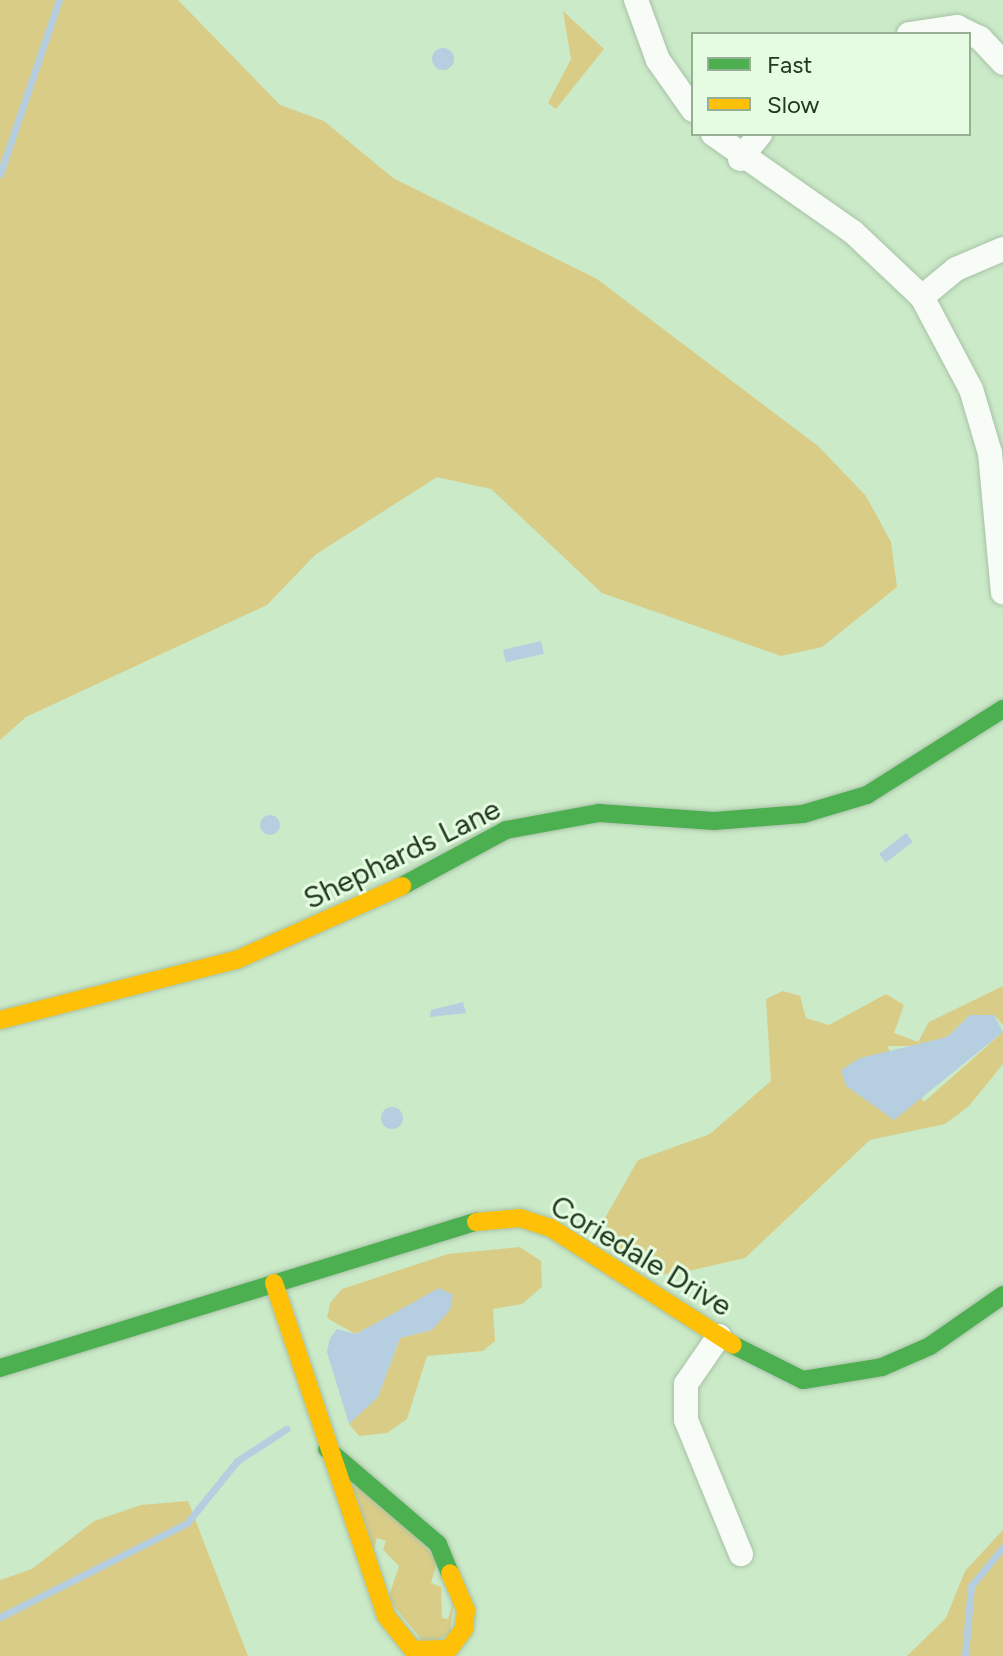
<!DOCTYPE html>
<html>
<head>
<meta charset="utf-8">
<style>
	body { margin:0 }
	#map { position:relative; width:1003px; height:1656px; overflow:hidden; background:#cbeac8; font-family:Figtree,sans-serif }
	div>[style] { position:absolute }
	.green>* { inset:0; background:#d9cc87 }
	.water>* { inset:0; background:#b5cee0; transform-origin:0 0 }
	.round { border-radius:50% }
	.stream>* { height:7px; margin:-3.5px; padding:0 3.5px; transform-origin:3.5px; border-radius:3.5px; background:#b5cee0 }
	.roads { filter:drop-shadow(0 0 2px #a8c1a6) drop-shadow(0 0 2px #a8c1a6) }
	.street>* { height:24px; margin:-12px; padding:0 12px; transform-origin:12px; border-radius:12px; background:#f7fcf7 }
	.fast>* { height:18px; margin:-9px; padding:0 9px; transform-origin:9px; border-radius:9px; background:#4caf50 }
	.slow>* { height:18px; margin:-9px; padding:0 9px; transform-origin:9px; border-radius:9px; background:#ffc107 }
	span { translate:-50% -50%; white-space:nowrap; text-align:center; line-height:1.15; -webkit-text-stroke:6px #e5fce2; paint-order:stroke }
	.street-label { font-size:30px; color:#20381e }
	.legend { position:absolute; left:691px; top:32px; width:280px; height:104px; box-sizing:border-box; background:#e5fce2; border:2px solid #96ae94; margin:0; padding:10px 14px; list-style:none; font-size:24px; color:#20381e }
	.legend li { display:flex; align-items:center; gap:16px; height:40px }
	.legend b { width:40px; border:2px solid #96ae94 }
</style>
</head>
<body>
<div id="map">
	<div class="green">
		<div style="clip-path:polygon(0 0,178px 0,280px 105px,324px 121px,393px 178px,597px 279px,818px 446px,866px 496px,891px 542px,897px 587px,822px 647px,781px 656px,602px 593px,491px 489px,437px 477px,315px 555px,267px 605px,26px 717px,0 740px)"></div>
		<div style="clip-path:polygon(563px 11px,604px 49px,556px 109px,548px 103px,571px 59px)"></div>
		<div style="clip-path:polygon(1003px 986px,1003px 1025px,994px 1015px,970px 1015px,947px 1037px,922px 1046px,887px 1046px,924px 1102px,1003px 1032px,1003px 1064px,969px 1106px,945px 1124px,870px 1140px,745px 1258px,671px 1275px,636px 1268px,611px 1246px,605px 1218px,638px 1160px,710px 1134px,771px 1081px,766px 999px,783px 991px,800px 996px,806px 1018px,829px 1025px,886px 994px,904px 1005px,894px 1033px,918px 1042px,929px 1022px)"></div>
		<div style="clip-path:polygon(520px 1247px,541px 1261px,542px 1287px,522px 1304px,493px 1309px,495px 1341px,483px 1351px,427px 1356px,407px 1419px,387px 1433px,359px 1436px,349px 1424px,378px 1397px,400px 1338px,432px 1330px,391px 1316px,355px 1334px,327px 1318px,330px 1303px,342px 1289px,448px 1254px)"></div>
		<div style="clip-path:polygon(347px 1473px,438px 1559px,431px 1583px,441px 1587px,442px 1618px,448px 1619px,454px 1600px,450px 1634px,426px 1645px,388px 1599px,399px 1566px,383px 1550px,386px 1541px,377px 1538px,372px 1556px)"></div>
		<div style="clip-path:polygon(188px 1501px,248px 1656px,0 1656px,0 1580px,32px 1569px,94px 1521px,141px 1505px)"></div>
		<div style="clip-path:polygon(1003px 1530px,1003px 1656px,907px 1656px,946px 1618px,965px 1571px)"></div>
	</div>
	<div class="water">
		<div class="round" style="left:432px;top:48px;width:22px;height:22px"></div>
		<div style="left:541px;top:641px;width:13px;height:39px;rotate:77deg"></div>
		<div class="round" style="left:260px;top:815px;width:20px;height:20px"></div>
		<div style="left:906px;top:833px;width:11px;height:34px;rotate:52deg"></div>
		<div style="clip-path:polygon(463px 1002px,466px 1013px,430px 1017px,431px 1010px)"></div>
		<div style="clip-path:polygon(970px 1015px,994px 1015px,1003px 1032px,894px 1120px,846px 1086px,841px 1070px,860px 1058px,947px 1037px)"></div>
		<div class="round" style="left:381px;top:1107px;width:22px;height:22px"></div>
		<div style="clip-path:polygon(439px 1288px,453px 1295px,450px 1310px,432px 1330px,400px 1338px,378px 1397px,349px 1424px,327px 1352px,330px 1338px,337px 1329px,356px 1334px)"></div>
	</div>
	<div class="stream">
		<div style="left:0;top:174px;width:184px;rotate:-71.3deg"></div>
		<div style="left:0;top:1617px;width:209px;rotate:-26.7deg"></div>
		<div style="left:187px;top:1523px;width:80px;rotate:-51.1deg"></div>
		<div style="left:237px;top:1461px;width:59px;rotate:-33.1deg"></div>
		<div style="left:965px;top:1656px;width:70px;rotate:-85.1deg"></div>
		<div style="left:971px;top:1586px;width:50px;rotate:-50.6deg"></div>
	</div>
	<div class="roads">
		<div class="street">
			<div style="left:636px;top:0;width:64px;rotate:69.9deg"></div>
			<div style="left:658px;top:60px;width:61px;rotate:55deg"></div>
			<div style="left:909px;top:34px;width:49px;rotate:-8.3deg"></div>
			<div style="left:957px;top:27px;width:25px;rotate:26deg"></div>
			<div style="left:980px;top:38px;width:34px;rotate:47deg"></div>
			<div style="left:713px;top:134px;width:171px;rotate:35deg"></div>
			<div style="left:853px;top:232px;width:95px;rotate:43.3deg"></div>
			<div style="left:922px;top:297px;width:104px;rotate:62deg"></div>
			<div style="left:971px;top:389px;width:67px;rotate:73.5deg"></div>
			<div style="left:990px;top:453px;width:140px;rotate:84.7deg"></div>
			<div style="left:740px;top:159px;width:32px;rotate:-51deg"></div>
			<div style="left:922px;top:297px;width:44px;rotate:-39.5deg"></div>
			<div style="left:956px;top:269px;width:51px;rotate:-23.1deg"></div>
			<div style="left:719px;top:1336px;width:58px;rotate:124.5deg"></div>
			<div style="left:686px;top:1384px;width:36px;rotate:90deg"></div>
			<div style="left:686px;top:1420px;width:145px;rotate:67.7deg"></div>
		</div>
		<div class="fast">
			<div style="left:402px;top:886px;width:118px;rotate:-28.3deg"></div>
			<div style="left:506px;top:830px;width:95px;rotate:-10.4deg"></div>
			<div style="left:599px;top:813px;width:115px;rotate:4deg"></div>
			<div style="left:714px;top:821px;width:89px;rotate:-4.5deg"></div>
			<div style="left:803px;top:814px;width:67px;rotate:-16.5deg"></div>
			<div style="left:867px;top:795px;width:161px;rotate:-32.3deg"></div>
			<div style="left:733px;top:1345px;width:78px;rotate:26.6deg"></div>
			<div style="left:803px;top:1380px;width:80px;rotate:-9.3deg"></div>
			<div style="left:882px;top:1367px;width:52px;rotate:-23.6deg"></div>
			<div style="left:930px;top:1346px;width:89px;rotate:-34.9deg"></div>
			<div style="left:0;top:1368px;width:498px;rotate:-17.1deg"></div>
			<div style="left:327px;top:1449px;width:146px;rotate:40.6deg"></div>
			<div style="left:438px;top:1544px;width:31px;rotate:68deg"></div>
		</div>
		<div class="slow">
			<div style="left:0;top:1020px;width:244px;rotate:-14.3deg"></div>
			<div style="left:236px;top:960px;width:182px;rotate:-24deg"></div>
			<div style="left:476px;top:1222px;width:44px;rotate:-5.2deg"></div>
			<div style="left:520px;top:1218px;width:33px;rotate:18deg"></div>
			<div style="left:551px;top:1228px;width:216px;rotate:32.7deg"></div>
			<div style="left:274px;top:1283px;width:351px;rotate:71.4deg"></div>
			<div style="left:386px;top:1616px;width:43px;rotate:51.5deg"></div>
			<div style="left:413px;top:1650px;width:36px;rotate:-2deg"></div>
			<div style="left:449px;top:1649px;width:25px;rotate:-53deg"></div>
			<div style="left:464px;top:1629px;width:19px;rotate:-84deg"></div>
			<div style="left:466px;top:1610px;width:40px;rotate:-113.4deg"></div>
		</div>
	</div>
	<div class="street-label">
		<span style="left:402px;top:854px;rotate:-26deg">Shephards Lane</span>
		<span style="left:641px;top:1256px;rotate:31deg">Coriedale Drive</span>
	</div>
	<ul class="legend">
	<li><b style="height:10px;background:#4caf50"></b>Fast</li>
	<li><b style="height:10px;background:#ffc107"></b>Slow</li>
	</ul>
</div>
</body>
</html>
